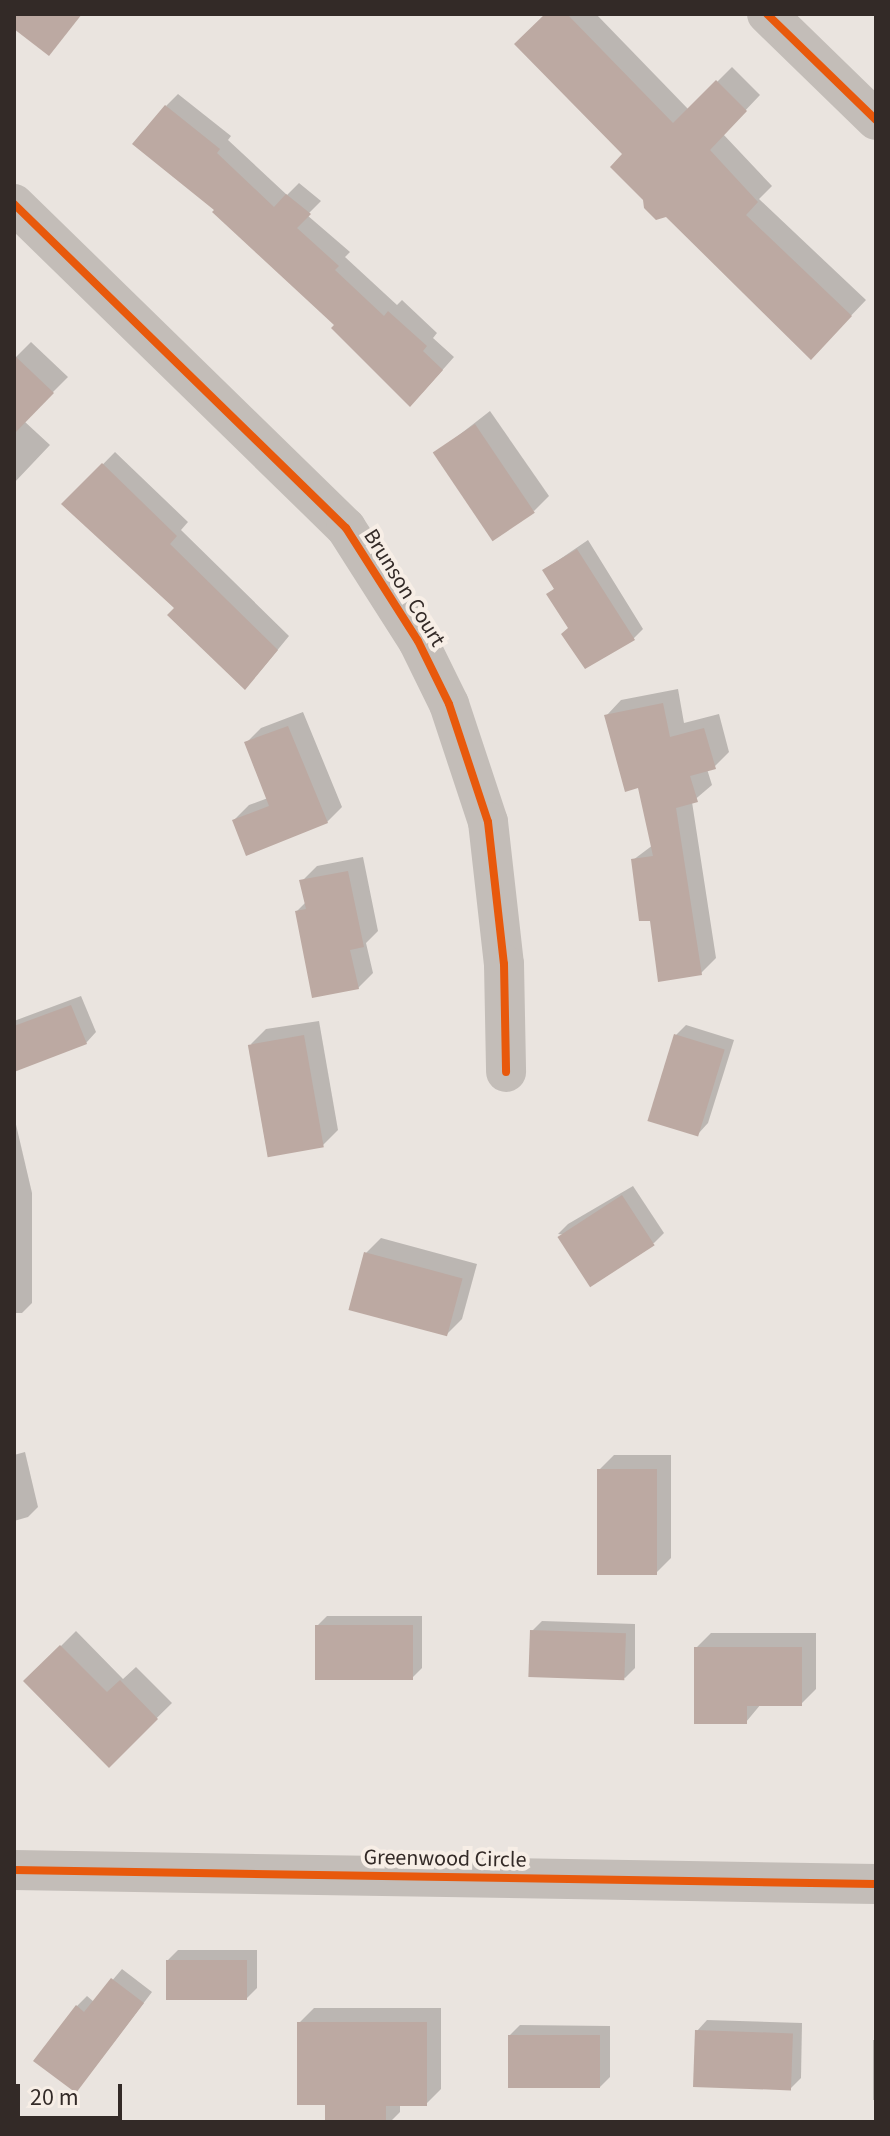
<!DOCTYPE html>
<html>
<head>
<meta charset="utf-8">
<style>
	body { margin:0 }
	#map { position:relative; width:890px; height:2136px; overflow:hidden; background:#eae4df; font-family:"Source Sans 3",sans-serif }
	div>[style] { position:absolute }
	.shadow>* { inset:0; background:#0003; transform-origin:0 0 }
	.building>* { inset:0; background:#bca9a2; transform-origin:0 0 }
	.minor>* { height:40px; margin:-20px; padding:0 20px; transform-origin:20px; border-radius:20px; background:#c3bdb8 }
	.cycleway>* { height:8px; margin:-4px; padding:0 4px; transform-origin:4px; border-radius:4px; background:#e8590c }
	span { translate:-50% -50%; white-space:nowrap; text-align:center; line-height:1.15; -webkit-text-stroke:8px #f7eee6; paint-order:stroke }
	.street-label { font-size:22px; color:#332a27 }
	.frame { position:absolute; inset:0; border:16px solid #332a27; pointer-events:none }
	.scale { position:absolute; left:16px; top:2084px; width:106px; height:36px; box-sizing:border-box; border:4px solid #332a27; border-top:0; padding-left:10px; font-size:24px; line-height:28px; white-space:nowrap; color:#332a27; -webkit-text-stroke:6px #f7eee6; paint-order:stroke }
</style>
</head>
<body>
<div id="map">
	<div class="shadow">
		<div style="clip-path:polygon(548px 14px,596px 14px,689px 110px,732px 67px,760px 95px,723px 134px,772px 186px,759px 199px,866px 300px,826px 342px,625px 154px)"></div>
		<div style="clip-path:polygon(178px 94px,231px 136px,228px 140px,287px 195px,299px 183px,321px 201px,307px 215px,350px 252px,345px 257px,397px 305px,402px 300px,437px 333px,433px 338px,454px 357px,422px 393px,337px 325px,166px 106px)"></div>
		<div style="clip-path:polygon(31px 342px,68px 377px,24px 421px,50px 445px,14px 483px,14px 359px)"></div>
		<div style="clip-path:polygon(490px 411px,549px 496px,534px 511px,436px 453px)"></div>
		<div style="clip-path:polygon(115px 452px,188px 522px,181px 530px,289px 636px,257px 675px,177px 608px,64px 504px)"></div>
		<div style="clip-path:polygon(588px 540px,643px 629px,633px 639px,570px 628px,549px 594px,555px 588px,544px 570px)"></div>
		<div style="clip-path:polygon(678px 689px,684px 723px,719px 714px,729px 752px,714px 767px,707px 769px,712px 785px,692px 802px,716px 958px,701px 973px,651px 919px,633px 860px,653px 845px,639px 785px,607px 715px,621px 700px)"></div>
		<div style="clip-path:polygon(303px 712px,342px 807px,327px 822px,234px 820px,249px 805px,268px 798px,246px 743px,261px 728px)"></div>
		<div style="clip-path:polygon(363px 857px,378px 931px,366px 943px,373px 973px,358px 988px,297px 911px,306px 902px,302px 881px,317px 866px)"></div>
		<div style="clip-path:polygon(81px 996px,96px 1032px,86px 1043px,14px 1070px,14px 1021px)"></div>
		<div style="clip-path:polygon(319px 1021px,338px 1130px,323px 1145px,251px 1044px,266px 1029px)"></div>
		<div style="clip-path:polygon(686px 1025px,734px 1040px,708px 1123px,698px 1134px,676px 1035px)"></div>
		<div style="clip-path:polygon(14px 1116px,32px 1193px,32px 1303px,22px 1313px,14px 1313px)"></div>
		<div style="clip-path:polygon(633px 1186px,664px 1233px,654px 1243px,558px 1234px,568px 1224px)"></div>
		<div style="clip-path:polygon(381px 1238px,477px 1264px,462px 1319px,447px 1334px,366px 1253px)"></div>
		<div style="clip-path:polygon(25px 1452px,38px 1507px,28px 1517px,14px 1521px,14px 1455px)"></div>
		<div style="clip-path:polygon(614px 1455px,671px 1455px,671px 1558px,656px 1573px,599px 1470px)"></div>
		<div style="clip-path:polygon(327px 1616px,422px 1616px,422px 1668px,412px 1678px,317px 1626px)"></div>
		<div style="clip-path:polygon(542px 1621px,635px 1624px,635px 1668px,625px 1678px,532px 1631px)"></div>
		<div style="clip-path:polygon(76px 1631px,123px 1679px,136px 1667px,172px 1703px,109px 1765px,26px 1681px)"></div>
		<div style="clip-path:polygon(711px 1633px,816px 1633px,816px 1689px,801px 1704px,761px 1704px,746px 1722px,696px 1648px)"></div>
		<div style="clip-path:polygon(178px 1950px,257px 1950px,257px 1988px,247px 1998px,168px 1960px)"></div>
		<div style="clip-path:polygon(122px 1969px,152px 1992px,85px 2080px,77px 2006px,87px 1996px,94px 2002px)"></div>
		<div style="clip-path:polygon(314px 2008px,441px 2008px,441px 2089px,426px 2104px,400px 2104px,400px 2112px,390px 2122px,327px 2122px,327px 2103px,299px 2023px)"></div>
		<div style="clip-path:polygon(707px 2020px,802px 2023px,801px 2078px,791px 2088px,697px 2031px)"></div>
		<div style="clip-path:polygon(520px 2025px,610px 2026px,610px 2077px,600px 2087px,510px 2035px)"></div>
		<div style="left:876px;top:2040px;width:60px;height:3px;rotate:90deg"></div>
	</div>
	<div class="building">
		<div style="clip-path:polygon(14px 14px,82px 14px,49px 56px,14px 29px)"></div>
		<div style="clip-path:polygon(545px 14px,567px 14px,673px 123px,716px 80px,747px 111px,710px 150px,758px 202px,746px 215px,852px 316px,811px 360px,666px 217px,656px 220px,644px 208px,643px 200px,610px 167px,622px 154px,514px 44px)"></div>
		<div style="clip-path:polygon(165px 105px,220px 149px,217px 153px,274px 207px,286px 194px,311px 214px,297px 228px,339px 266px,335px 270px,384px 316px,388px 311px,427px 346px,423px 351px,443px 370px,410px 407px,331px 328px,334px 325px,212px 212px,214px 210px,132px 144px)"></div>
		<div style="clip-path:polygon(14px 355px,54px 393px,14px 434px)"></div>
		<div style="left:475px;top:424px;width:107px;height:51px;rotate:56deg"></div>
		<div style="clip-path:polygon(102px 463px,177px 536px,170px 544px,278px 650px,245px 690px,167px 615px,174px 608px,61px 504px)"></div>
		<div style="clip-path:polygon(577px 549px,635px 640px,585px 669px,561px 634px,568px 628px,546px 594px,554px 589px,542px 570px)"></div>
		<div style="clip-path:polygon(663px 703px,670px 737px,704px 728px,716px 769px,690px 776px,698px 802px,676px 808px,702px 975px,658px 982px,650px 921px,639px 921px,631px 859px,653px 856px,638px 788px,625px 792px,604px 715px)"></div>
		<div style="clip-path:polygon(288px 726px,328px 823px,246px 856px,232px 820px,269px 806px,244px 742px)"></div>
		<div style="clip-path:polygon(348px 871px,364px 947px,350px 950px,359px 989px,312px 998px,295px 911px,306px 909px,299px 880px)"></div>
		<div style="clip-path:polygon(71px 1005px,87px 1044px,14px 1072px,14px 1026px)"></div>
		<div style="left:674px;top:1034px;width:53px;height:91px;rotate:17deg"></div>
		<div style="left:304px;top:1035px;width:114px;height:57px;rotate:80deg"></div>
		<div style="left:622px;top:1195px;width:60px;height:77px;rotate:57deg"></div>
		<div style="left:364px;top:1252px;width:102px;height:60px;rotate:15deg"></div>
		<div style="left:597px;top:1469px;width:60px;height:106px"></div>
		<div style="left:315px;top:1625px;width:98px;height:55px"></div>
		<div style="left:530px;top:1630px;width:96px;height:47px;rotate:2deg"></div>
		<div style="clip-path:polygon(60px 1645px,107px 1692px,120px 1680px,158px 1719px,109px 1768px,23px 1681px)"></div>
		<div style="clip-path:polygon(694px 1647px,802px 1647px,802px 1706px,747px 1706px,747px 1724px,694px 1724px)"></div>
		<div style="left:166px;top:1960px;width:81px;height:40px"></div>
		<div style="clip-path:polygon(111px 1978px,144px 2003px,76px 2093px,33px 2061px,76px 2005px,84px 2012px)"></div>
		<div style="clip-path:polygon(297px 2022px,427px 2022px,427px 2106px,386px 2106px,386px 2122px,325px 2122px,325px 2105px,297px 2105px)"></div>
		<div style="left:695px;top:2030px;width:98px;height:57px;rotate:2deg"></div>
		<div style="left:508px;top:2035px;width:92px;height:53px"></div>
	</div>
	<div class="minor">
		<div style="left:767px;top:14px;width:152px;rotate:44.2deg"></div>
		<div style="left:14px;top:204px;width:464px;rotate:44.3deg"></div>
		<div style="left:346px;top:528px;width:134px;rotate:57.5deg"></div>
		<div style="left:418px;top:641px;width:70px;rotate:63.8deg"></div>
		<div style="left:449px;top:704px;width:124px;rotate:71.7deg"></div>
		<div style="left:488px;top:822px;width:143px;rotate:83.6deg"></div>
		<div style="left:504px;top:964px;width:108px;rotate:88.9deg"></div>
		<div style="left:14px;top:1870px;width:862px;rotate:0.93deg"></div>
	</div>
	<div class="cycleway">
		<div style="left:767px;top:14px;width:152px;rotate:44.2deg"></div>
		<div style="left:14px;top:204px;width:464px;rotate:44.3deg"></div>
		<div style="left:346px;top:528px;width:134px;rotate:57.5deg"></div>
		<div style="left:418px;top:641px;width:70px;rotate:63.8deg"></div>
		<div style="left:449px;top:704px;width:124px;rotate:71.7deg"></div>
		<div style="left:488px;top:822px;width:143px;rotate:83.6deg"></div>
		<div style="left:504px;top:964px;width:108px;rotate:88.9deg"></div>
		<div style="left:14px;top:1870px;width:862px;rotate:0.93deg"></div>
	</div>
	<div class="street-label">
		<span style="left:404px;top:588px;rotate:58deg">Brunson Court</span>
		<span style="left:445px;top:1859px;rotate:1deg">Greenwood Circle</span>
	</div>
	<div class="frame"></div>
	<div class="scale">20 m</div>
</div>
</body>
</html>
